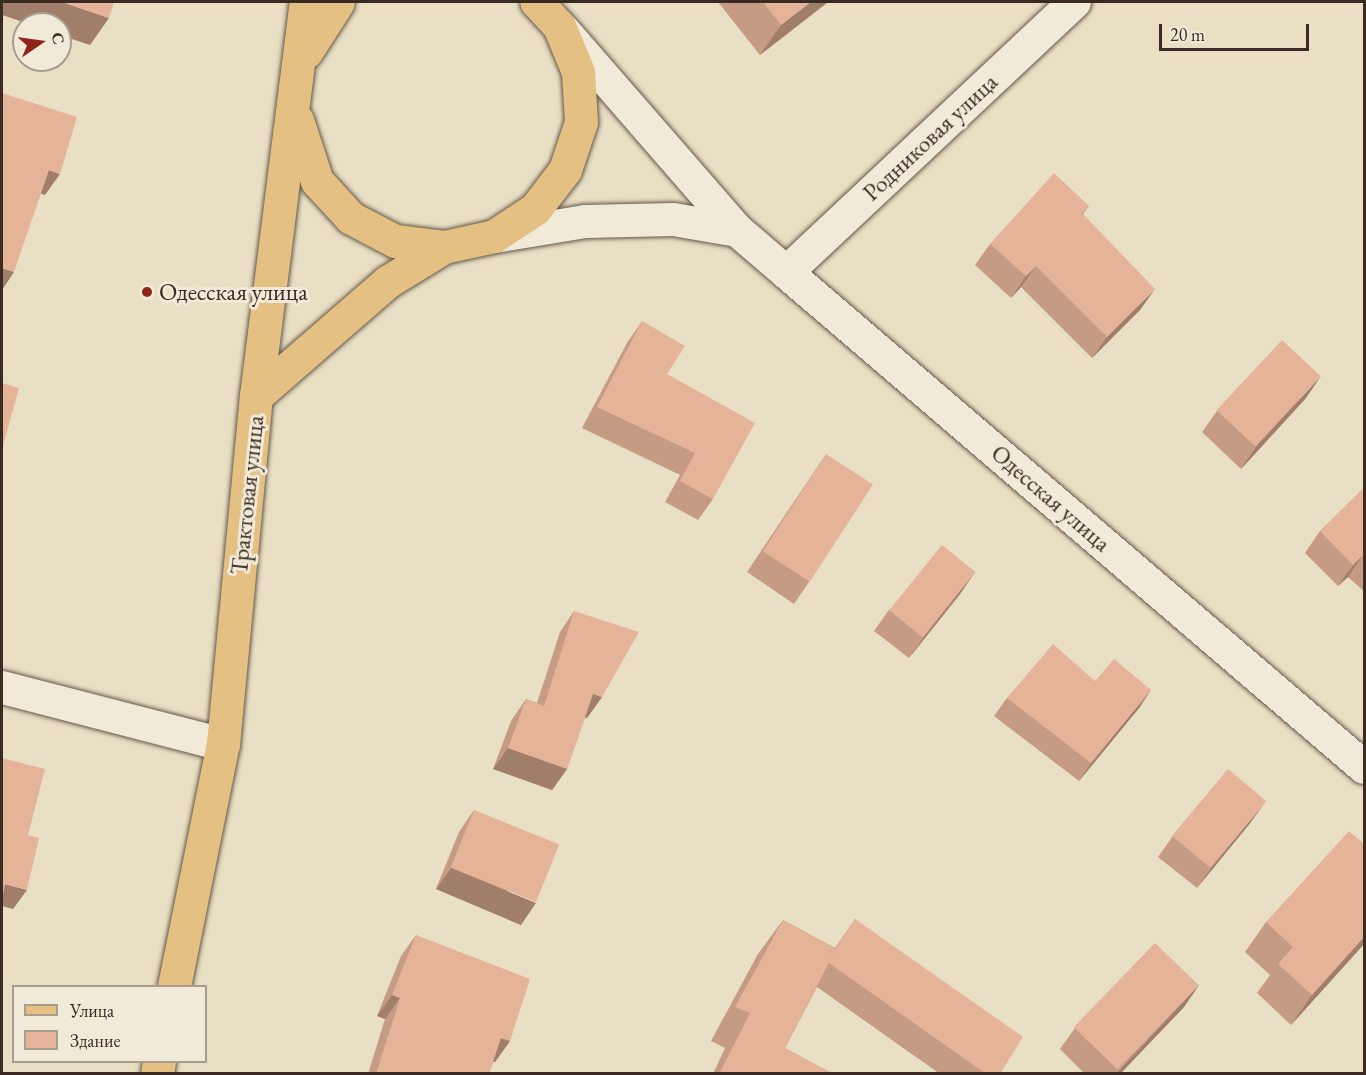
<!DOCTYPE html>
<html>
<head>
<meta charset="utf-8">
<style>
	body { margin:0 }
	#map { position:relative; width:1366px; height:1075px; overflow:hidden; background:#e9dfc4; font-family:"EB Garamond",serif }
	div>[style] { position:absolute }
	.roads { filter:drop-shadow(0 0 2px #65584a) drop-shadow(0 0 2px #65584a) }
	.street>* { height:33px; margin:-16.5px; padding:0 16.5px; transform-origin:16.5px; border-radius:16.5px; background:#f1ead9 }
	.secondary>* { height:33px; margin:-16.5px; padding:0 16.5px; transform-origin:16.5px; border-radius:16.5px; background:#f1ead9 }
	.primary>* { height:33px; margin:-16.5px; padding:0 16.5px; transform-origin:16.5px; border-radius:16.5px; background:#e4c082 }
	.wall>* { inset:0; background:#c59b83 }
	.shaded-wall>* { inset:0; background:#a07e6a }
	.building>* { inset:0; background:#e5b498; transform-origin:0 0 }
	.dots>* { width:16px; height:16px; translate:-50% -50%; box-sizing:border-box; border:3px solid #f1ead9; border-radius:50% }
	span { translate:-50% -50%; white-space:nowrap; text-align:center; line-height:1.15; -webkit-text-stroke:6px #f1ead9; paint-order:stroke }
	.street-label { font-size:24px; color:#392b22 }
	.poi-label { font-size:24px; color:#392b22 }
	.left { translate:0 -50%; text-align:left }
	.frame { position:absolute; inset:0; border:3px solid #392b22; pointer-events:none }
	.legend { position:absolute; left:12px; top:985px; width:195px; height:78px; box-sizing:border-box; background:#f1ead9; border:2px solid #a79e90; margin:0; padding:8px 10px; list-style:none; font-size:18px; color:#392b22 }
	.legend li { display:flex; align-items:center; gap:12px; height:30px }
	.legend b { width:30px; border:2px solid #a79e90 }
	.north { position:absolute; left:12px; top:12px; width:60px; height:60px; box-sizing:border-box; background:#f1ead9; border:2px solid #a79e90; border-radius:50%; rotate:77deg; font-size:16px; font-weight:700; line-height:24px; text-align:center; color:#392b22 }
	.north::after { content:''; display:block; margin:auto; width:21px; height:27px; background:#8f2418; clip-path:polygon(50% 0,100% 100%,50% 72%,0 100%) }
	.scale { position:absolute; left:1159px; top:24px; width:150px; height:27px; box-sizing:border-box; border:3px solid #392b22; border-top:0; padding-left:8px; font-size:18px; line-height:21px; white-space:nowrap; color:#392b22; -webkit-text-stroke:4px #f1ead9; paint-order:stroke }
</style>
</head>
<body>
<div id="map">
	<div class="roads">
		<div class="street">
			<div style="left:737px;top:230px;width:65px;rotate:40.6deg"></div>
			<div style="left:786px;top:272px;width:395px;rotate:-43.2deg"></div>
			<div style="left:2px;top:687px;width:228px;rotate:14.5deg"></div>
		</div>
		<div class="secondary">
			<div style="left:563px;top:30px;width:265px;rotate:49deg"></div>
			<div style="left:494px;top:236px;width:92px;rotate:-9.4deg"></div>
			<div style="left:585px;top:221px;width:88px;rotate:-1.3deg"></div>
			<div style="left:673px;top:219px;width:65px;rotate:9.8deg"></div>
			<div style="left:786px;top:272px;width:761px;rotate:40.58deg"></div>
		</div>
		<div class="primary">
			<div style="left:306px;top:52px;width:59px;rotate:-57.4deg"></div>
			<div style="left:297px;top:120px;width:64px;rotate:71.8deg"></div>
			<div style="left:317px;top:181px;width:50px;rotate:47.4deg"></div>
			<div style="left:351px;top:218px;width:50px;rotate:27.6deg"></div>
			<div style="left:395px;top:241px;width:49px;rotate:7deg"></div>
			<div style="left:444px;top:247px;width:51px;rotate:-12.4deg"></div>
			<div style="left:494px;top:236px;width:49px;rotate:-33.4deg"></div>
			<div style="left:535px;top:209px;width:49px;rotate:-52.4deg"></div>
			<div style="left:565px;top:170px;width:51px;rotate:-71.6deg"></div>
			<div style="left:581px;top:122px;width:50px;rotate:-93.4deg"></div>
			<div style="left:578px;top:72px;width:50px;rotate:-112.4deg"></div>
			<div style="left:559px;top:26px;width:33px;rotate:-133deg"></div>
			<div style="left:256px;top:396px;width:174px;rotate:-41deg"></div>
			<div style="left:387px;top:282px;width:67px;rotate:-31.6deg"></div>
			<div style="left:174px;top:986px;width:247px;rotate:-78.6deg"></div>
			<div style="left:223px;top:744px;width:350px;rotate:-84.6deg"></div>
			<div style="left:256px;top:396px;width:397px;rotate:-82.8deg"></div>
			<div style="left:157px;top:1074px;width:12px;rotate:-81deg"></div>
		</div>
	</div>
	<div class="wall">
		<div style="clip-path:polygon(718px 2px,828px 2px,760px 55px)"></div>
		<div style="clip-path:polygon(1089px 206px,1083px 214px,1140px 310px,1092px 358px,1021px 287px,1011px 298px,975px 265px,990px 244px)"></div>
		<div style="clip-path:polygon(642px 321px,667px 374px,713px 499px,698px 520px,665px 502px,680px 475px,582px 428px,627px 343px)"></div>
		<div style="clip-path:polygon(1306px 398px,1241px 469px,1202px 432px,1217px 411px)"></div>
		<div style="clip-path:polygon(826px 454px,809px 582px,794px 604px,747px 572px)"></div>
		<div style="clip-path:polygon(1365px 487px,1365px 592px,1348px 577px,1338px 586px,1305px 553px,1320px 531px)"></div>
		<div style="clip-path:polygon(975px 572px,960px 594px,909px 658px,874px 631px,889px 610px)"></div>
		<div style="clip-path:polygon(574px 611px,602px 697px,587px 718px,585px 717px,567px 769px,552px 790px,493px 769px,511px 721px,526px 699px,537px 703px,560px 632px)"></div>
		<div style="clip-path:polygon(1151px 690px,1139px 708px,1079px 781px,994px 716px,1007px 698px)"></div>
		<div style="clip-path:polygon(474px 810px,521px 925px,436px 889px,459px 832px)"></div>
		<div style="clip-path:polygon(1251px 822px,1197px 888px,1158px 857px,1173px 836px)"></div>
		<div style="clip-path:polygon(1365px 845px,1365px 943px,1291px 1025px,1257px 993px,1270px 975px,1245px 952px,1266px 922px)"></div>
		<div style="clip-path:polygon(855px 919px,1000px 1074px,940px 1074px,817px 987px,785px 1048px,833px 1074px,713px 1074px,725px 1048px,711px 1041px,758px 954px,783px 920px,835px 948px)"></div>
		<div style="clip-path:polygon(416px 935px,510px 1041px,495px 1062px,493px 1062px,489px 1074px,368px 1074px,385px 1019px,377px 1016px,401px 956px)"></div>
		<div style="clip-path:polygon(1199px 985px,1184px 1007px,1120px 1074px,1085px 1074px,1060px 1049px,1075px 1028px)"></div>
	</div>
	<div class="shaded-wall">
		<div style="clip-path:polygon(2px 2px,62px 2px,109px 18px,90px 45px,60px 35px,60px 24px,29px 24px,2px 15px)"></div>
		<div style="clip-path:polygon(811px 2px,828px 2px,760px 55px,781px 25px)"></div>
		<div style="clip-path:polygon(49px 170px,60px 174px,45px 195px,34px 192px)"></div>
		<div style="clip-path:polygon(1036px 266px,1021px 287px,1011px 298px,1026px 276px)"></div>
		<div style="clip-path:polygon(2px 268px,14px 272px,2px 290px)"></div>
		<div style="clip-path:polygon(1155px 289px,1140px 310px,1092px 358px,1107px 337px)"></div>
		<div style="clip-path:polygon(1321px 376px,1306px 398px,1241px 469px,1256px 447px)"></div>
		<div style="clip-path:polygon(1363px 555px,1348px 577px,1338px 586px,1353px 565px)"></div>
		<div style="clip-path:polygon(975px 572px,960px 594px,909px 658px,924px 637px)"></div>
		<div style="clip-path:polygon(1151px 690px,1139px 708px,1079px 781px,1091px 763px)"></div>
		<div style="clip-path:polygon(593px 694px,602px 697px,587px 718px,578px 715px)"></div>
		<div style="clip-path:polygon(508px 748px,567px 769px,552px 790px,493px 769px)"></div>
		<div style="clip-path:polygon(1266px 801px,1251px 822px,1197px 888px,1212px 867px)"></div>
		<div style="clip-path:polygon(451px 868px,536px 903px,521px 925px,436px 889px)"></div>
		<div style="clip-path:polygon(5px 884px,27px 890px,13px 909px,2px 906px,2px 889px)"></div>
		<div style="clip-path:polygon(1365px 936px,1365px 943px,1291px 1025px,1312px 995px)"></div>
		<div style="clip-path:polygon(1199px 985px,1184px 1007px,1120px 1074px,1116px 1074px)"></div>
		<div style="clip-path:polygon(392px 995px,400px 998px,385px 1019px,377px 1016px)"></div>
		<div style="clip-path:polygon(501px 1038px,510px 1041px,495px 1062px,486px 1059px)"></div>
	</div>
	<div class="building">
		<div style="clip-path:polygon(62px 2px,114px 2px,109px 18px)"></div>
		<div style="clip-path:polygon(763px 2px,811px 2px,781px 25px)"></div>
		<div style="clip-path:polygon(2px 93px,77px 117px,60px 174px,49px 170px,14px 272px,2px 268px)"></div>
		<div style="clip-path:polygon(1054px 173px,1089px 206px,1082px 213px,1155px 289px,1107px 337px,1036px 266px,1026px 276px,990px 244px)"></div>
		<div style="clip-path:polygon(642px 321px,685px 346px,667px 374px,755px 423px,713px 499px,680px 481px,695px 453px,597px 407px)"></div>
		<div style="left:1282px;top:340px;width:53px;height:96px;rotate:43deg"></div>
		<div style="clip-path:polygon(2px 383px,19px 388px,3px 446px,2px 446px)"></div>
		<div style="left:826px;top:454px;width:56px;height:116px;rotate:33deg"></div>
		<div style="clip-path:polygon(1365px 487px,1365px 556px,1363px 555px,1353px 565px,1320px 531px)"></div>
		<div style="left:942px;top:545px;width:43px;height:84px;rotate:39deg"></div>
		<div style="clip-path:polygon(574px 611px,639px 632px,602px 697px,593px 694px,567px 769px,508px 748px,526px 699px,544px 706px)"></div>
		<div style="clip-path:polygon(1053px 644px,1095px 681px,1114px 659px,1151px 690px,1091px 763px,1007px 698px)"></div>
		<div style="clip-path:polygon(2px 758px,45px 769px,28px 835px,39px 838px,27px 890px,5px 884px,2px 900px)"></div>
		<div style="left:1228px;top:769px;width:50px;height:87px;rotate:40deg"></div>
		<div style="left:474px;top:810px;width:92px;height:62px;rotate:22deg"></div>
		<div style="clip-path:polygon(1349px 831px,1365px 845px,1365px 936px,1312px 995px,1278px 964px,1293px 947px,1266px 922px)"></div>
		<div style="clip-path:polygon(855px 919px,1023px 1037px,1000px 1074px,986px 1074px,829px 963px,836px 948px)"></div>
		<div style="clip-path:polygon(783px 920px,836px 949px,785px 1048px,833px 1074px,719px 1074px,750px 1013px,735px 1007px)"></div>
		<div style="clip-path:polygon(416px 935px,530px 979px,510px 1041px,501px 1038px,489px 1074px,376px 1074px,400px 998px,392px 995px)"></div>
		<div style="left:1155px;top:943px;width:61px;height:117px;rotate:44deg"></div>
	</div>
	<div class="dots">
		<div style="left:147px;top:292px;background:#8f2418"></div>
	</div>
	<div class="street-label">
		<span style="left:930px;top:137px;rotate:-43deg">Родниковая улица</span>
		<span style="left:247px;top:495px;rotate:-84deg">Трактовая улица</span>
		<span style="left:1051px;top:498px;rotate:41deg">Одесская улица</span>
	</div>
	<div class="poi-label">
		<span class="left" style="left:159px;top:292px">Одесская улица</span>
	</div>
	<div class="frame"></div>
	<ul class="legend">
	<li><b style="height:8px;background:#e4c082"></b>Улица</li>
	<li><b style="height:16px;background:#e5b498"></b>Здание</li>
	</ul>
	<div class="north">С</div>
	<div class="scale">20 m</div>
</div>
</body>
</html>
